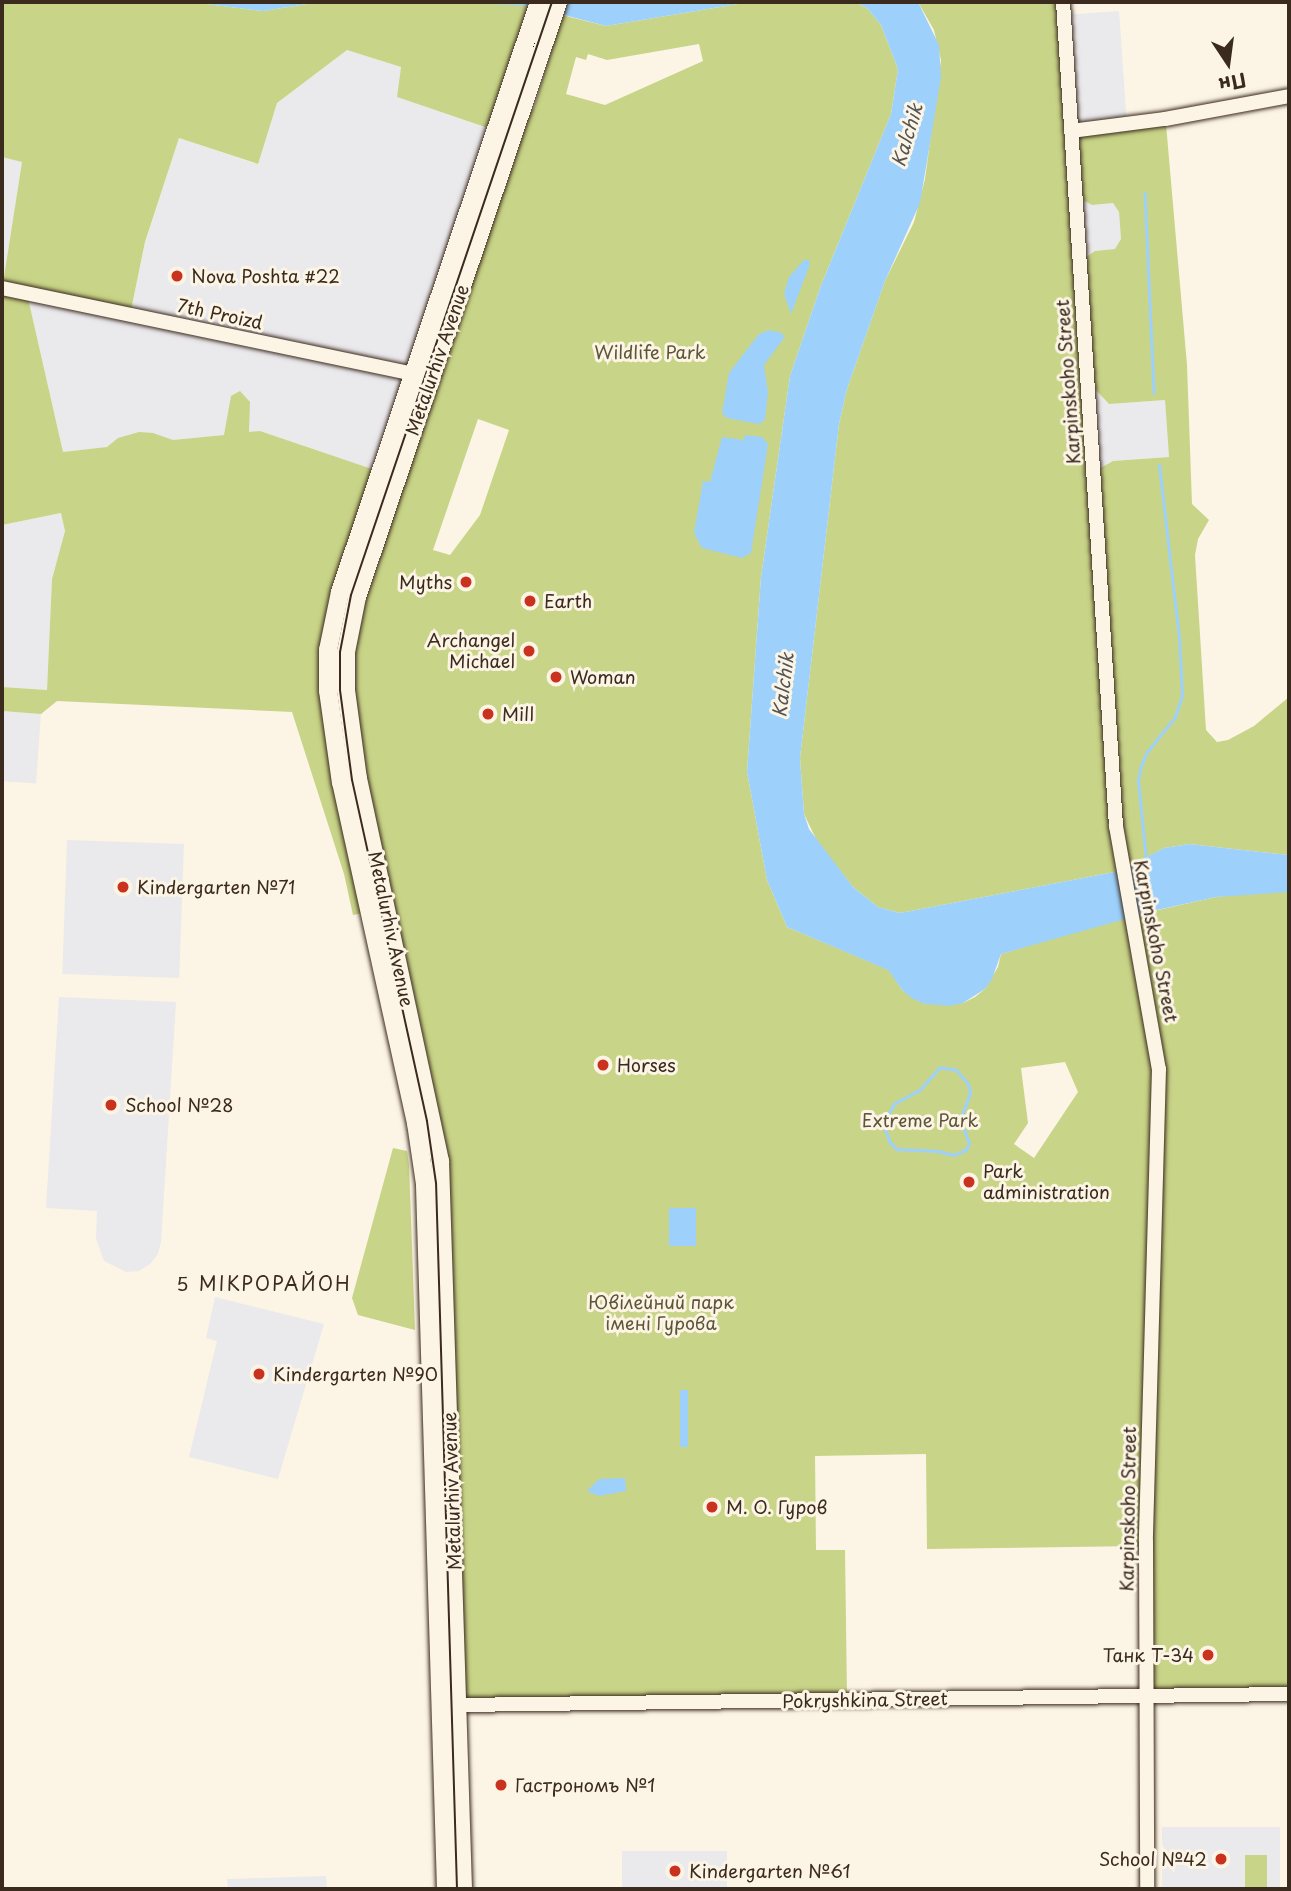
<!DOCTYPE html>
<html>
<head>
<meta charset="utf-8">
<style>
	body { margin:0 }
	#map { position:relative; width:1291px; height:1891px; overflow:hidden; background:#fcf5e5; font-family:"Playpen Sans",sans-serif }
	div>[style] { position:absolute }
	.built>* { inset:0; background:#eae9ec; transform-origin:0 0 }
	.green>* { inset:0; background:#c8d487; transform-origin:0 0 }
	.water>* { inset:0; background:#9dd1fb; transform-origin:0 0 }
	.stream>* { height:2.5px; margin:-1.25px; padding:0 1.25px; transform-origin:1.25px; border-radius:1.25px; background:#9dd1fb }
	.roads { filter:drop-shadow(0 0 2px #3b2a1e) drop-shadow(0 0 2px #3b2a1e) }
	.tertiary>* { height:14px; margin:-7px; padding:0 7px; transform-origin:7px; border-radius:7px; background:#fcf5e5 }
	.primary>* { height:18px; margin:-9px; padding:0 9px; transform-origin:9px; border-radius:9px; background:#fcf5e5 }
	.tram>* { height:2px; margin:-1px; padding:0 1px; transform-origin:1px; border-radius:1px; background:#3b2a1e }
	.dots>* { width:19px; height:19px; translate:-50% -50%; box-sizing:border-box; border:4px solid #fcf5e5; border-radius:50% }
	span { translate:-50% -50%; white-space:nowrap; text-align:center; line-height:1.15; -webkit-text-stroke:6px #fcf5e5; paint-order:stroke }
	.poi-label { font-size:18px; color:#3b2a1e }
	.left { translate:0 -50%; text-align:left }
	.right { translate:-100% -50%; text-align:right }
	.street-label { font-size:18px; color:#3b2a1e }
	.park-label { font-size:18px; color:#5e5438 }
	.water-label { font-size:19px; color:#545455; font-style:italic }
	.neighbourhood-label { font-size:19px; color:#3b2a1e; letter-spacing:2px }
	.frame { position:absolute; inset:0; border:4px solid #3b2a1e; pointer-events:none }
	.north { position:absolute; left:1193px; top:28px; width:70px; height:70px; -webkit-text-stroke:5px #fcf5e5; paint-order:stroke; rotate:167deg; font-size:19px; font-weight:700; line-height:28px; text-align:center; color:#3b2a1e }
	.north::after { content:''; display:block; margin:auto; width:24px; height:32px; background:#3b2a1e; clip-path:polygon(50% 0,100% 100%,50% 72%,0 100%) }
</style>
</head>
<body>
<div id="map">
	<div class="built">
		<div style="left:1119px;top:11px;width:111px;height:52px;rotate:86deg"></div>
		<div style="clip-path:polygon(347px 50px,401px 67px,397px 97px,491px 129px,410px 368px,131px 310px,145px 243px,179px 138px,257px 164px,277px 103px)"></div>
		<div style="clip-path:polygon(2px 157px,22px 162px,3px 283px,2px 283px)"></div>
		<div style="clip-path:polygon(1079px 198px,1092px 205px,1113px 203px,1119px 212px,1121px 239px,1116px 249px,1095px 251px,1083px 259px)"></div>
		<div style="clip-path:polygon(28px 298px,407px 377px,375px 470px,260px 431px,63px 452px)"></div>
		<div style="clip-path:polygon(1091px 385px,1109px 404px,1165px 400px,1169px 457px,1113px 461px,1097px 470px)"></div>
		<div style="clip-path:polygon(62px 513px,65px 531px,52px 579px,47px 690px,2px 687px,2px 525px)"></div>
		<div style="left:2px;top:711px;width:39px;height:70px;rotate:4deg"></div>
		<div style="left:67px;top:840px;width:117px;height:134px;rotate:2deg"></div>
		<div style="clip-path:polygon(59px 997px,176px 1002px,161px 1242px,158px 1254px,150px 1264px,139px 1271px,126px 1272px,104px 1261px,96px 1239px,97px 1211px,46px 1208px)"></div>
		<div style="clip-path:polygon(215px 1297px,324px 1324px,278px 1479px,189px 1457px,217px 1341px,206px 1338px)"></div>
		<div style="left:1280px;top:1827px;width:62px;height:118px;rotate:90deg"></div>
		<div style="left:727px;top:1851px;width:38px;height:105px;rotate:90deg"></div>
		<div style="clip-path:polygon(326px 1876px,327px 1889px,228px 1889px,227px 1879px)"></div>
	</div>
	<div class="green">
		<div style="clip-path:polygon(2px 2px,190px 2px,263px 11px,320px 2px,508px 3px,530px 6px,491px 129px,397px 97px,401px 67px,347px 50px,277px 103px,258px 164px,179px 138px,145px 242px,131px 310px,3px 283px,22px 162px,2px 157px)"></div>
		<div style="clip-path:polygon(evenodd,750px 2px,855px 2px,867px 8px,881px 25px,898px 69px,891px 114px,820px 288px,790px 376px,761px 577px,747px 772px,767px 880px,787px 927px,889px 970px,903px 991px,925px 1004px,963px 1003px,975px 997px,985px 989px,998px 967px,1001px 954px,1128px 916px,1153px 1051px,1141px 1546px,927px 1549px,926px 1454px,815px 1456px,816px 1550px,845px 1550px,847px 1696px,462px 1701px,448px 1203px,364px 778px,352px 689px,358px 617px,527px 115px,534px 108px,562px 15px,606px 26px,750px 2px,699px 44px,703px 61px,605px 105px,566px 94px,576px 57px,586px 60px,588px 54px,607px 60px,699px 44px,750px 2px,478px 419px,509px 430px,480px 515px,450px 555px,433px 550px,478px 419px,750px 2px,1065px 1062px,1078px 1092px,1034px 1158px,1014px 1144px,1028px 1123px,1021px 1068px,1065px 1062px)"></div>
		<div style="clip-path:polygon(918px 2px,1059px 2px,1120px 871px,900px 913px,878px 907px,853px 887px,817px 841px,804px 814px,800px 758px,839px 424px,847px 389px,885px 281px,914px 222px,925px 179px,941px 60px,934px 30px)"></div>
		<div style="clip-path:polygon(1166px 124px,1187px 365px,1192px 504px,1209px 520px,1198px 539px,1195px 555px,1206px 730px,1217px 742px,1228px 740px,1254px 726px,1289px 697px,1289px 855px,1189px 844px,1164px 848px,1126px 869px,1122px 843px,1097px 470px,1113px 461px,1169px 457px,1165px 400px,1109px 404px,1091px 385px,1083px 259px,1095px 251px,1115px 249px,1121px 239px,1119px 212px,1113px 203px,1092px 205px,1079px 198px,1075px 136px)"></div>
		<div style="clip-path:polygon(2px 293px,28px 298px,63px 452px,107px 447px,118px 438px,139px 432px,153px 433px,173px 440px,224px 435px,231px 396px,240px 391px,250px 402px,249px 432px,260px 431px,375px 470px,325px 629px,364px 913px,353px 915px,344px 874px,292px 712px,57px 701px,41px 714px,2px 711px,2px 687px,47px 690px,52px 579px,65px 531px,61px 513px,2px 525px)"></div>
		<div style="clip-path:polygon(1267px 891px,1289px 892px,1289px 1694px,1146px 1696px,1160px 1085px,1136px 915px,1216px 897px)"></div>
		<div style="clip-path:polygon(393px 1148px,407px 1151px,409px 1165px,415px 1330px,358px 1315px,352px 1298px)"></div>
		<div style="left:1245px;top:1855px;width:22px;height:34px"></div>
	</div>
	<div class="water">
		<div style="clip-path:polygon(190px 2px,320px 2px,263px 11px)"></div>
		<div style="clip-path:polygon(452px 2px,750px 2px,606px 26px,530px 6px)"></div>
		<div style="clip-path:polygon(855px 2px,918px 2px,939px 45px,941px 77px,920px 203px,885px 281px,847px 389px,839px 424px,800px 758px,804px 814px,809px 829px,853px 887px,878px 907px,900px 913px,1120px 871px,1164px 848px,1189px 844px,1289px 855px,1289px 892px,1216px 897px,1157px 910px,1001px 954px,992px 979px,985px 989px,963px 1003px,950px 1006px,925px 1004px,913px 999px,903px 991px,888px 970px,787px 927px,767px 880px,747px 772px,761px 577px,790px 376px,820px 288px,891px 114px,898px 69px,881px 25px,867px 8px)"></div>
		<div style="clip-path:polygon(804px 260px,809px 260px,810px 264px,791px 314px,784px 294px,789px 277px)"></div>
		<div style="clip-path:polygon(769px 330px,782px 333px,784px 338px,764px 365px,768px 393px,765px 420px,759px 424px,727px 418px,722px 413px,729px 373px,759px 334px)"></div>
		<div style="clip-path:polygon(745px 435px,762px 437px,768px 444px,751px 553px,742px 558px,702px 548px,694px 533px,703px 481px,710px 482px,722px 437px,744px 440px)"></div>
		<div style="left:669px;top:1208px;width:27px;height:38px"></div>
		<div style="left:680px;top:1390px;width:8px;height:57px"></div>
		<div style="clip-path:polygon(625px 1478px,626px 1491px,599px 1496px,587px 1491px,599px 1479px)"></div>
	</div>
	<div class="stream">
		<div style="left:1145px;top:193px;width:200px;rotate:87.4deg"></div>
		<div style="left:1146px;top:860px;width:79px;rotate:-95.8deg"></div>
		<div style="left:1138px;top:781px;width:15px;rotate:-79deg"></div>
		<div style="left:1141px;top:766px;width:15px;rotate:-67deg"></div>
		<div style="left:1147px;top:752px;width:45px;rotate:-51.3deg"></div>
		<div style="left:1175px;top:717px;width:23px;rotate:-72deg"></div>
		<div style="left:1182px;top:695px;width:57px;rotate:-93deg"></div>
		<div style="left:1179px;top:638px;width:174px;rotate:-96.6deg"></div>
		<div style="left:961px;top:1117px;width:26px;rotate:-69deg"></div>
		<div style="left:970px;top:1093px;width:9px;rotate:-103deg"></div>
		<div style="left:968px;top:1084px;width:18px;rotate:-131deg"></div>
		<div style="left:956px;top:1070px;width:16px;rotate:-173deg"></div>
		<div style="left:940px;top:1068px;width:31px;rotate:132deg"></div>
		<div style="left:919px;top:1091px;width:27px;rotate:152deg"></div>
		<div style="left:895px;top:1104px;width:17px;rotate:123deg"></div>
		<div style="left:886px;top:1118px;width:10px;rotate:96deg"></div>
		<div style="left:885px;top:1128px;width:15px;rotate:70deg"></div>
		<div style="left:890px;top:1142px;width:10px;rotate:45deg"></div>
		<div style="left:897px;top:1149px;width:41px;rotate:2.8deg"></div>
		<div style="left:938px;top:1151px;width:16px;rotate:14deg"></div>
		<div style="left:954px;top:1155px;width:13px;rotate:-23deg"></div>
		<div style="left:966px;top:1150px;width:8px;rotate:-67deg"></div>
		<div style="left:969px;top:1143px;width:22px;rotate:-111deg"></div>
	</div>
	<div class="roads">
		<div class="tertiary">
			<div style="left:1063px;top:2px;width:826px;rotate:86.32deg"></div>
			<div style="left:1116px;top:826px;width:247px;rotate:80deg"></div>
			<div style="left:1159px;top:1069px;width:472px;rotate:91.6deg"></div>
			<div style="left:1146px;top:1541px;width:348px;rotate:89.8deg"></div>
			<div style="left:1071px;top:131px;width:95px;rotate:-7.3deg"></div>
			<div style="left:1165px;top:119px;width:126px;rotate:-10.5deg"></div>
			<div style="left:2px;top:288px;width:429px;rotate:11.8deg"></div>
			<div style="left:458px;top:1705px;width:831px;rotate:-0.76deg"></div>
		</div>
		<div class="primary">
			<div style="left:446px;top:1889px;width:705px;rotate:-91.71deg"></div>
			<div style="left:425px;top:1184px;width:62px;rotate:-98.4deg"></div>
			<div style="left:416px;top:1123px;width:348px;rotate:-102.4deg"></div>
			<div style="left:341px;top:783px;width:93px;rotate:-98deg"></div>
			<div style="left:328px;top:691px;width:41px;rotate:-90deg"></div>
			<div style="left:328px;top:650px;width:59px;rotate:-78.3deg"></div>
			<div style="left:340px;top:592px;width:623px;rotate:-71.36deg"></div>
			<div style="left:463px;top:1889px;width:728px;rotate:-91.81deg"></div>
			<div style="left:440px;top:1161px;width:391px;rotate:-102.1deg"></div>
			<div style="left:358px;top:779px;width:90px;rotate:-97.7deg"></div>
			<div style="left:346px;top:690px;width:38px;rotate:-90deg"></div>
			<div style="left:346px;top:652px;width:56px;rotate:-78.7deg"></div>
			<div style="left:357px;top:597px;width:628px;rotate:-71.33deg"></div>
		</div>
	</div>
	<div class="tram">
		<div style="left:457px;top:1889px;width:706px;rotate:-91.7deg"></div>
		<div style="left:436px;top:1183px;width:63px;rotate:-98.3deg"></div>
		<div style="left:427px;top:1121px;width:349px;rotate:-102.4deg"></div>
		<div style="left:352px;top:780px;width:91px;rotate:-97.6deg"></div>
		<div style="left:340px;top:690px;width:38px;rotate:-90deg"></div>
		<div style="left:340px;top:652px;width:58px;rotate:-79.1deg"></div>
		<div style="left:351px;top:595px;width:626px;rotate:-71.28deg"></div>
	</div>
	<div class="dots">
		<div style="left:177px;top:276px;background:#c8321e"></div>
		<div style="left:466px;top:582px;background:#c8321e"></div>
		<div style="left:530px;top:601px;background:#c8321e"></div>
		<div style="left:529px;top:651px;background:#c8321e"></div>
		<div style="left:556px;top:677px;background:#c8321e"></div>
		<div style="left:488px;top:714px;background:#c8321e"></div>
		<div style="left:123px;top:887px;background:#c8321e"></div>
		<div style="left:603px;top:1065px;background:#c8321e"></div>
		<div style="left:111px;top:1105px;background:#c8321e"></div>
		<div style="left:969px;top:1182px;background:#c8321e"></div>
		<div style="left:259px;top:1374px;background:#c8321e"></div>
		<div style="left:712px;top:1507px;background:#c8321e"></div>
		<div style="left:1208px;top:1655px;background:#c8321e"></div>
		<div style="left:501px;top:1785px;background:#c8321e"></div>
		<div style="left:1221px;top:1859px;background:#c8321e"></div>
		<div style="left:675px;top:1871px;background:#c8321e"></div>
	</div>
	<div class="poi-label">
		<span class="left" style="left:191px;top:276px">Nova Poshta #22</span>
		<span class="right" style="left:452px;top:582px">Myths</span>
		<span class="left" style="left:544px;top:601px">Earth</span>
		<span class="right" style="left:515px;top:651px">Archangel<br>Michael</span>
		<span class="left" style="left:570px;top:677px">Woman</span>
		<span class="left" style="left:502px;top:714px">Mill</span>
		<span class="left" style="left:137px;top:887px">Kindergarten №71</span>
		<span class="left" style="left:617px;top:1065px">Horses</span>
		<span class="left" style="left:125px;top:1105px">School №28</span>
		<span class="left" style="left:983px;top:1182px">Park<br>administration</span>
		<span class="left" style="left:273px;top:1374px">Kindergarten №90</span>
		<span class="left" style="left:726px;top:1507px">М. О. Гуров</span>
		<span class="right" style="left:1194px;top:1655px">Танк Т-34</span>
		<span class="left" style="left:515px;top:1785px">Гастрономъ №1</span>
		<span class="right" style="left:1207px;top:1859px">School №42</span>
		<span class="left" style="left:689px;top:1871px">Kindergarten №61</span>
	</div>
	<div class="street-label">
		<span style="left:220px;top:314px;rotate:12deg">7th Proizd</span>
		<span style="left:437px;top:360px;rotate:-71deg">Metalurhiv Avenue</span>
		<span style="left:1068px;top:382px;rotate:-94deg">Karpinskoho Street</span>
		<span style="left:391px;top:929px;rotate:78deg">Metalurhiv Avenue</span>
		<span style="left:1156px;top:941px;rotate:79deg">Karpinskoho Street</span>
		<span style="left:452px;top:1491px;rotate:-92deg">Metalurhiv Avenue</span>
		<span style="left:1128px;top:1509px;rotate:-89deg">Karpinskoho Street</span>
		<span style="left:865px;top:1700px;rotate:-1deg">Pokryshkina Street</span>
	</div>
	<div class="park-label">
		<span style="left:650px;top:352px">Wildlife Park</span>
		<span style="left:920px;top:1120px">Extreme Park</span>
		<span style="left:661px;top:1313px">Ювілейний парк<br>імені Гурова</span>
	</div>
	<div class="water-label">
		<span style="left:907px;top:135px;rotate:-73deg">Kalchik</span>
		<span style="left:783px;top:685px;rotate:-83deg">Kalchik</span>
	</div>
	<div class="neighbourhood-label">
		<span style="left:264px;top:1284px">5 МІКРОРАЙОН</span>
	</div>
	<div class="frame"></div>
	<div class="north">Пн</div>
</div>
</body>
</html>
